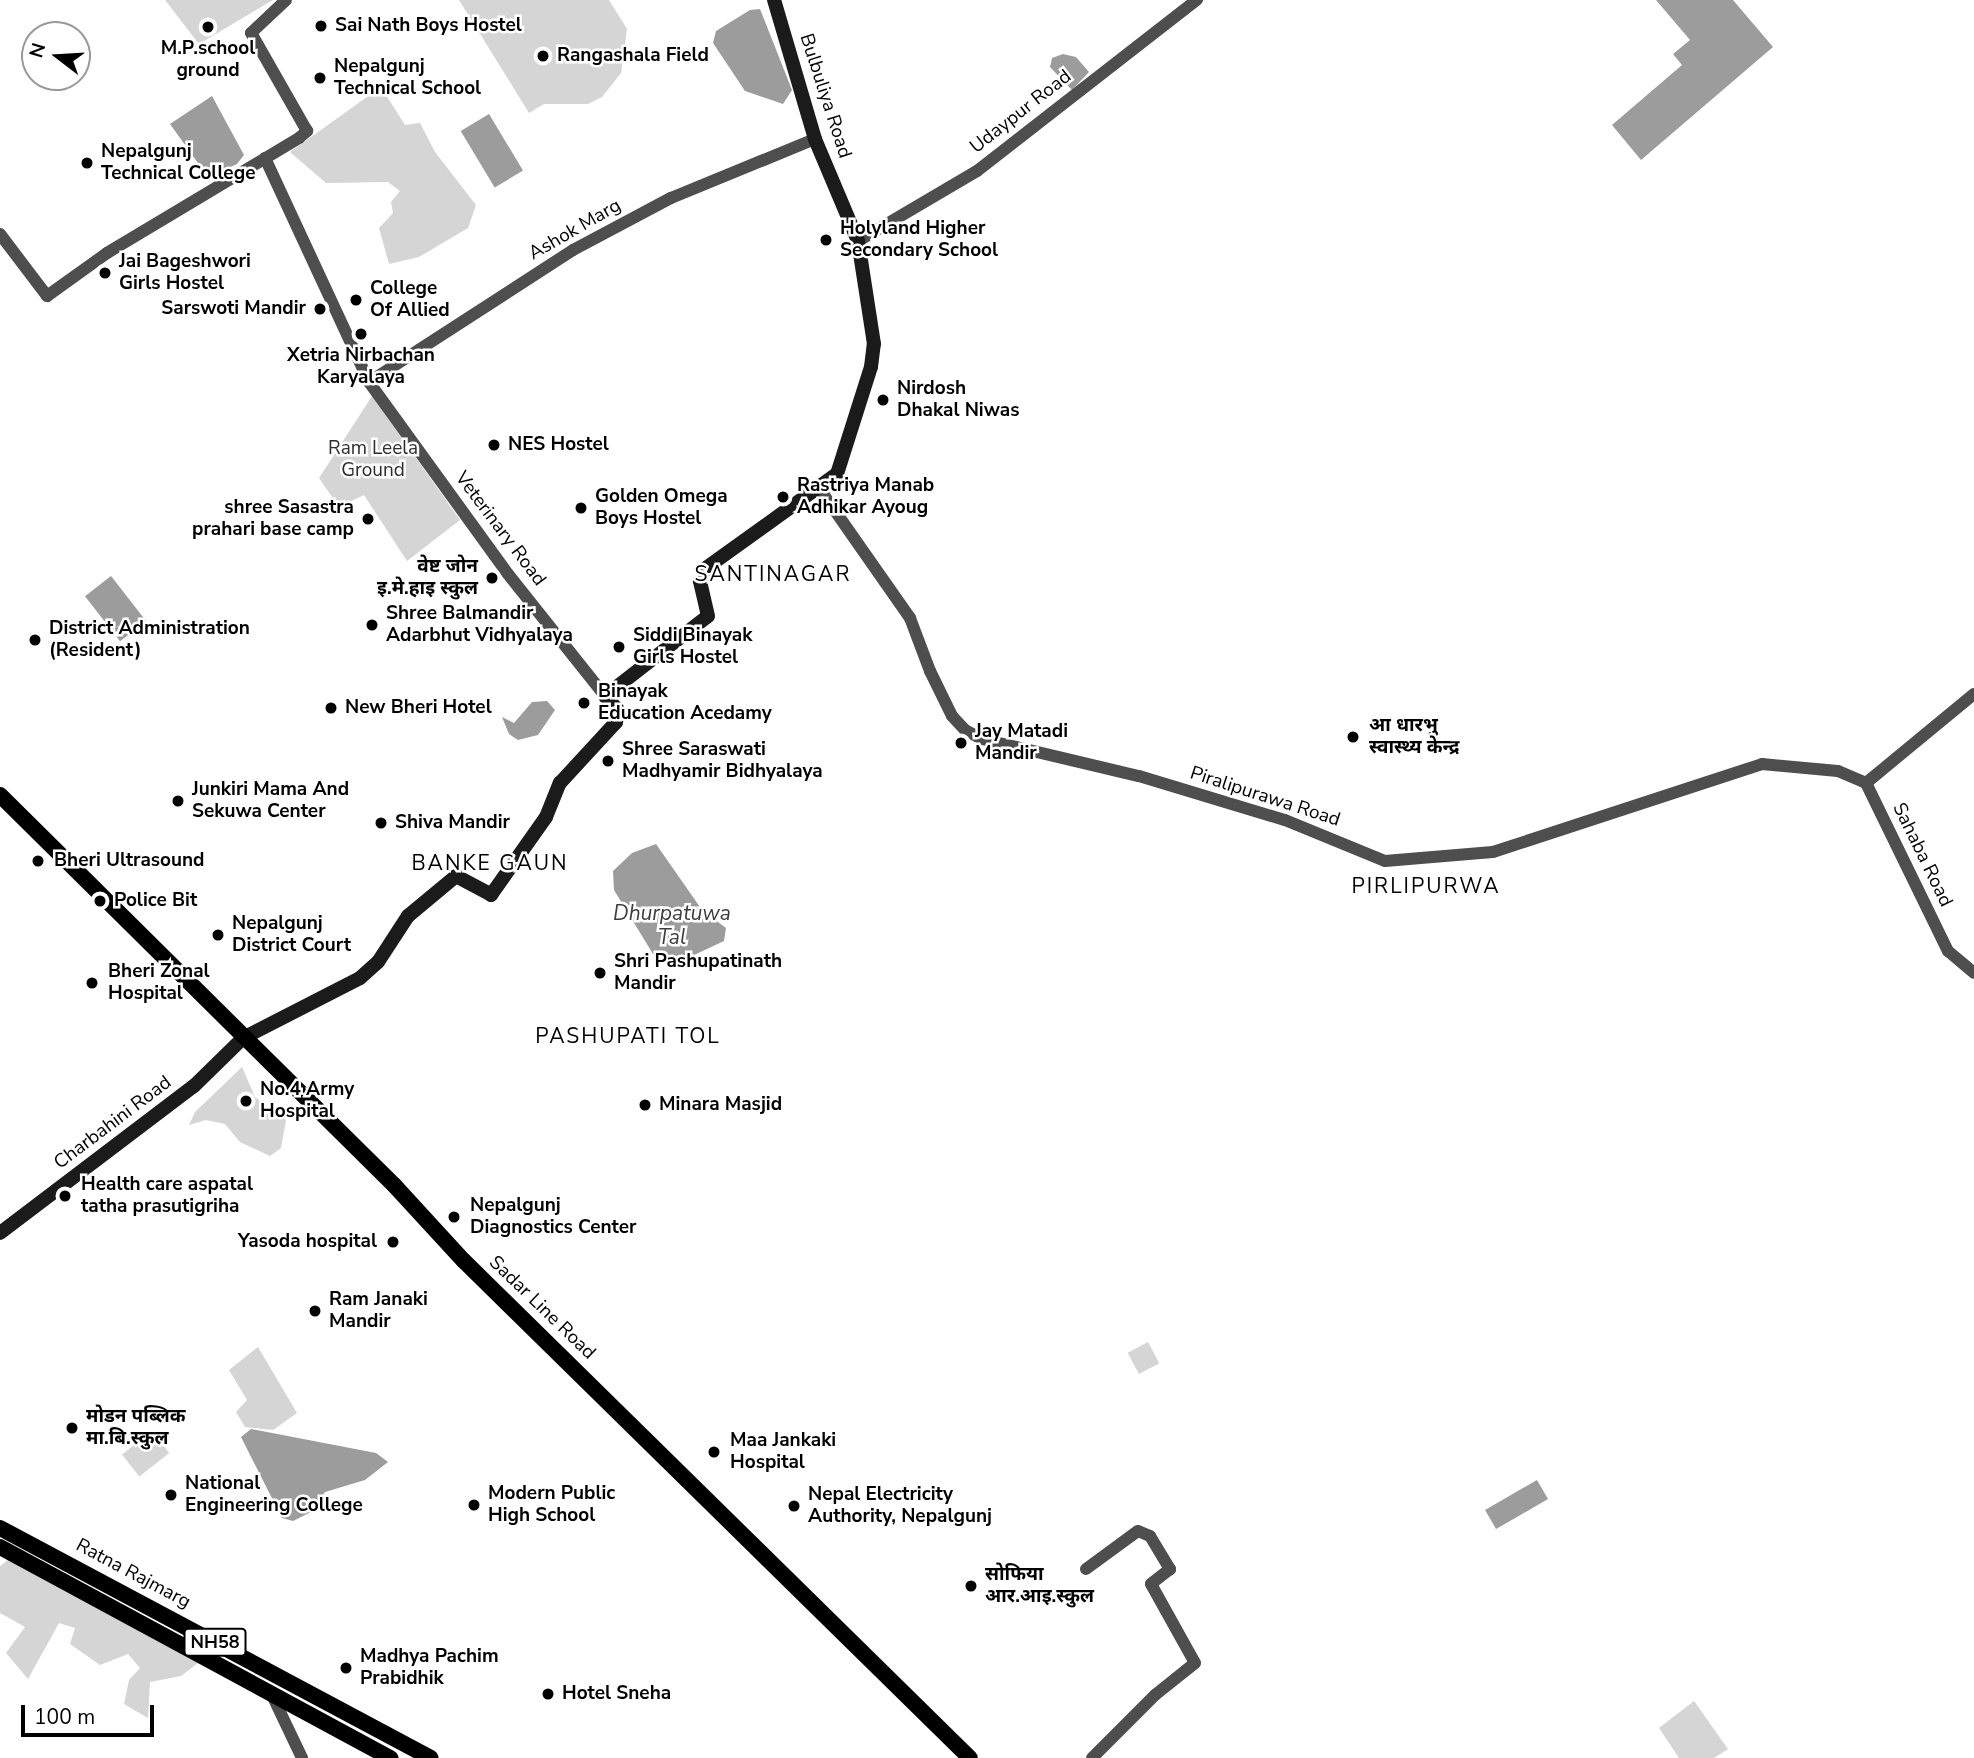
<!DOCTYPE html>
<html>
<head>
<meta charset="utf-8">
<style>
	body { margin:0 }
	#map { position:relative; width:1974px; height:1758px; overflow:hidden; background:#fff; font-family:"Nunito Sans","Noto Sans Devanagari",sans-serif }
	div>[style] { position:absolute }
	.green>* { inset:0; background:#d5d5d5; transform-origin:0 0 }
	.water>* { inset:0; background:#9c9c9c; transform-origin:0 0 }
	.tertiary>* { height:12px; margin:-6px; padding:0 6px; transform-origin:6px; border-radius:6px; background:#4e4e4e }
	.secondary>* { height:14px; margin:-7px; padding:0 7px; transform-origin:7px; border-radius:7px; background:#1b1b1b }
	.primary>* { height:16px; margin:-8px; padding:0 8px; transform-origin:8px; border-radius:8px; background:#000 }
	.trunk>* { height:16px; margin:-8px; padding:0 8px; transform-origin:8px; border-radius:8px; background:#000 }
	.dots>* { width:19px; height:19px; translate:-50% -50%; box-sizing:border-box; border:4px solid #fff; border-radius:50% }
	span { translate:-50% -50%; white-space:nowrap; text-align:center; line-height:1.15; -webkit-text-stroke:5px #fff; paint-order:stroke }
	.shield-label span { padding:2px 5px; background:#fff; border:2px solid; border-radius:5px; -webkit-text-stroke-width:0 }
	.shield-label { font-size:18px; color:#000; font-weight:700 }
	.poi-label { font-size:19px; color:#000; font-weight:700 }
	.left { translate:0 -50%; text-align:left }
	.right { translate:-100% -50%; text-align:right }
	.street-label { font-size:19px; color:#000 }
	.park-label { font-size:19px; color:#2c2c2c }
	.neighbourhood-label { font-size:21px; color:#000; letter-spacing:2px }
	.water-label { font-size:21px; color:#3d3d3d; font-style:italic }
	.north { position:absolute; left:21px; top:21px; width:70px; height:70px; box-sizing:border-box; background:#fff; border:2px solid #999; border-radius:50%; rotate:287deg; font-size:19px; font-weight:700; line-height:28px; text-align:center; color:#000 }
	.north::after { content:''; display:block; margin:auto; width:24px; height:32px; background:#000; clip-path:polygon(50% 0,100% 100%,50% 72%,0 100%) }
	.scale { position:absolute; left:21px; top:1705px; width:133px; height:32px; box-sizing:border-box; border:4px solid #000; border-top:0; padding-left:9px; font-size:21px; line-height:24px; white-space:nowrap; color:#000; -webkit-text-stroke:5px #fff; paint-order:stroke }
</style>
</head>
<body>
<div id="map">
	<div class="green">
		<div style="clip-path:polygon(165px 0,273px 0,199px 44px)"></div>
		<div style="clip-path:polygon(459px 0,609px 0,627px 29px,621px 73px,602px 97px,588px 104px,544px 104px,529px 113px)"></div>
		<div style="clip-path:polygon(381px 87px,405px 125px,420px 123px,435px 152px,476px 205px,468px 228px,419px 257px,389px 264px,379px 228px,393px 213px,391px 202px,400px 191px,388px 182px,326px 183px,290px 152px)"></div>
		<div style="clip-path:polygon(372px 396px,460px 520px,407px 561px,364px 495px,339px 507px,319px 478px)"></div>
		<div style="clip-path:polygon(242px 1067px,255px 1097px,286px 1120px,281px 1148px,270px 1156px,240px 1142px,225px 1124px,206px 1120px,189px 1125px,195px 1112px)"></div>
		<div style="left:1148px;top:1342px;width:24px;height:23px;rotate:62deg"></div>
		<div style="clip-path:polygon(258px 1347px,297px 1413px,273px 1430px,245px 1427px,236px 1412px,247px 1400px,229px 1370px)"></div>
		<div style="left:152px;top:1431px;width:28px;height:38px;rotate:52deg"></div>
		<div style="clip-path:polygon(12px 1557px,198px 1663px,181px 1676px,150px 1682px,148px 1718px,124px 1704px,129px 1680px,140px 1668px,128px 1654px,100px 1665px,70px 1644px,75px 1628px,59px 1623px,28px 1679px,6px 1653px,25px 1627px,0 1613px,0 1566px)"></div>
		<div style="clip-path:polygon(1694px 1701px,1728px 1749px,1714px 1758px,1679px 1758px,1659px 1728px)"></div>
	</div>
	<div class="water">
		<div style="clip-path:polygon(1656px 0,1733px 0,1773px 47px,1641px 160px,1612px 125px,1682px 65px,1673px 54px,1690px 40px)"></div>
		<div style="clip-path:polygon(760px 9px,792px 90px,783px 104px,745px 91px,713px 43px,716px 31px,750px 10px)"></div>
		<div style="clip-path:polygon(1063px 54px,1076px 57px,1089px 72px,1072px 90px,1050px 67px,1052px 58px)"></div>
		<div style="clip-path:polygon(212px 96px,244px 155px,237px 164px,205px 179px,203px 170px,170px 124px)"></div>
		<div style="left:489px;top:114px;width:66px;height:33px;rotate:59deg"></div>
		<div style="left:111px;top:576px;width:57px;height:33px;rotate:52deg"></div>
		<div style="clip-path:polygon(547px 701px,555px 710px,538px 735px,518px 740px,509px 734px,502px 717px,514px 723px,532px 702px)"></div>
		<div style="clip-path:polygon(656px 844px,702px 910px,726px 928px,724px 941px,677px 963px,653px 954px,614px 890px,613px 871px,632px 853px)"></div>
		<div style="clip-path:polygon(251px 1429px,376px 1453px,388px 1462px,365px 1480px,325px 1492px,309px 1513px,293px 1521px,282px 1518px,241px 1437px)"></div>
		<div style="left:1537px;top:1480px;width:22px;height:60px;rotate:60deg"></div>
	</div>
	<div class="tertiary">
		<div style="left:265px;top:158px;width:247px;rotate:65.1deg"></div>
		<div style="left:369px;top:382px;width:237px;rotate:54.1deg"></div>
		<div style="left:508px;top:574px;width:156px;rotate:51.5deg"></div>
		<div style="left:0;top:234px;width:78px;rotate:52.8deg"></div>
		<div style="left:47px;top:296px;width:74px;rotate:-35.6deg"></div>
		<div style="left:107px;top:253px;width:224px;rotate:-30.9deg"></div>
		<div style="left:299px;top:138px;width:11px;rotate:-41deg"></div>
		<div style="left:307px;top:131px;width:113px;rotate:-119.7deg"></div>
		<div style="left:251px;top:33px;width:48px;rotate:-43.3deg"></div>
		<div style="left:858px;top:241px;width:138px;rotate:-30.5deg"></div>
		<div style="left:977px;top:171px;width:279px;rotate:-37.9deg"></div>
		<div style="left:369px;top:382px;width:243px;rotate:-32.9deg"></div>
		<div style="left:573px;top:250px;width:111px;rotate:-28deg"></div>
		<div style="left:671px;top:198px;width:156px;rotate:-22.3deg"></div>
		<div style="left:819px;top:488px;width:159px;rotate:55deg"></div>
		<div style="left:910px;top:618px;width:57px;rotate:69.3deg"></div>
		<div style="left:930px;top:671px;width:50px;rotate:63.9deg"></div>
		<div style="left:952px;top:716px;width:19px;rotate:47deg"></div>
		<div style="left:965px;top:730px;width:19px;rotate:28deg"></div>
		<div style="left:982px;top:739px;width:161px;rotate:13.3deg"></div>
		<div style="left:1139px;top:776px;width:152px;rotate:16.8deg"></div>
		<div style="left:1285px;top:820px;width:108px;rotate:22.3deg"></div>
		<div style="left:1385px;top:861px;width:108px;rotate:-4.8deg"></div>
		<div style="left:1493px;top:852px;width:283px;rotate:-18.1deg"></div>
		<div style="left:1762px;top:764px;width:76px;rotate:5.3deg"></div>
		<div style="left:1838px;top:771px;width:30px;rotate:23deg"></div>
		<div style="left:1866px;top:783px;width:187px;rotate:64deg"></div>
		<div style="left:1948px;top:951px;width:34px;rotate:40deg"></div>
		<div style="left:1866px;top:783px;width:140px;rotate:-39.5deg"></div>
		<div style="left:1086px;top:1569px;width:64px;rotate:-36.2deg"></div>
		<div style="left:1138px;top:1531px;width:13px;rotate:23deg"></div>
		<div style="left:1150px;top:1536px;width:39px;rotate:59deg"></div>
		<div style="left:1170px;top:1569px;width:24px;rotate:142deg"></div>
		<div style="left:1151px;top:1584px;width:90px;rotate:60.9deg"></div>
		<div style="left:1195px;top:1663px;width:51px;rotate:141.3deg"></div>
		<div style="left:1155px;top:1695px;width:89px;rotate:135deg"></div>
		<div style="left:272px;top:1695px;width:70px;rotate:64.5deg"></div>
	</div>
	<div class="secondary">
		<div style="left:0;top:1233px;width:243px;rotate:-37.2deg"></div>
		<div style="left:194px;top:1086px;width:69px;rotate:-44.4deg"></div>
		<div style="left:243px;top:1038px;width:131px;rotate:-27.1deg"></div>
		<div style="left:360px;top:978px;width:24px;rotate:-42deg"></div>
		<div style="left:378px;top:962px;width:55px;rotate:-56.9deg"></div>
		<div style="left:408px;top:916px;width:62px;rotate:-39.8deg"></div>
		<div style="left:456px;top:876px;width:40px;rotate:28deg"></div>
		<div style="left:491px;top:895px;width:95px;rotate:-54.8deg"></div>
		<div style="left:546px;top:817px;width:37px;rotate:-68deg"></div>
		<div style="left:560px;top:783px;width:83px;rotate:-47.4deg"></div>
		<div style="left:616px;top:722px;width:12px;rotate:-81deg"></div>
		<div style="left:618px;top:710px;width:19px;rotate:-133deg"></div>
		<div style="left:605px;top:696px;width:130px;rotate:-37.8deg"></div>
		<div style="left:708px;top:616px;width:36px;rotate:-103deg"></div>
		<div style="left:700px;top:581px;width:14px;rotate:-65deg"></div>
		<div style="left:706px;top:568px;width:161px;rotate:-35.7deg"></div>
		<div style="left:837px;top:474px;width:112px;rotate:-72.4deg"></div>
		<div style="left:871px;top:367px;width:23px;rotate:-83deg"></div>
		<div style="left:874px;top:344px;width:104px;rotate:-98.8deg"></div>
		<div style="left:858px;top:241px;width:111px;rotate:-112.9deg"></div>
		<div style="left:815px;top:139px;width:145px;rotate:-106.4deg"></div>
	</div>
	<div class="primary">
		<div style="left:0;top:795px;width:554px;rotate:44.71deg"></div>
		<div style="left:394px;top:1185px;width:103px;rotate:47.4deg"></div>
		<div style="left:464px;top:1261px;width:709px;rotate:44.49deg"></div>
	</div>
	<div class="trunk">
		<div style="left:0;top:1528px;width:488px;rotate:28.1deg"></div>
		<div style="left:0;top:1547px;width:444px;rotate:28.4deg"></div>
	</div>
	<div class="dots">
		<div style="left:321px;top:26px;background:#000"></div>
		<div style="left:208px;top:27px;background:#000"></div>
		<div style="left:543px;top:56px;background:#000"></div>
		<div style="left:320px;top:78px;background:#000"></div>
		<div style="left:87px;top:163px;background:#000"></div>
		<div style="left:826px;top:240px;background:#000"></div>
		<div style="left:105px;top:273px;background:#000"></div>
		<div style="left:356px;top:300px;background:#000"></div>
		<div style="left:320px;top:309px;background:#000"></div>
		<div style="left:361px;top:334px;background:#000"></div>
		<div style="left:883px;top:400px;background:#000"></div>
		<div style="left:494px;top:445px;background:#000"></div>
		<div style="left:783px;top:497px;background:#000"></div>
		<div style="left:581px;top:508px;background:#000"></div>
		<div style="left:368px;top:519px;background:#000"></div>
		<div style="left:492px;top:578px;background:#000"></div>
		<div style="left:372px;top:625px;background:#000"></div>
		<div style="left:35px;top:640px;background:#000"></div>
		<div style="left:619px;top:647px;background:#000"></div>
		<div style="left:584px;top:703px;background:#000"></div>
		<div style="left:331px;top:708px;background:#000"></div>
		<div style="left:1353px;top:737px;background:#000"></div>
		<div style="left:961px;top:743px;background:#000"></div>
		<div style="left:608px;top:761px;background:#000"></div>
		<div style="left:178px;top:801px;background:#000"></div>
		<div style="left:381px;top:823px;background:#000"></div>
		<div style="left:38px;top:861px;background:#000"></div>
		<div style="left:100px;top:901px;background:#000"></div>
		<div style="left:218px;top:935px;background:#000"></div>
		<div style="left:600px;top:973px;background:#000"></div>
		<div style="left:92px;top:983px;background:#000"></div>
		<div style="left:246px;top:1101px;background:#000"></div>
		<div style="left:645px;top:1105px;background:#000"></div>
		<div style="left:65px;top:1196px;background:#000"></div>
		<div style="left:454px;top:1217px;background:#000"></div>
		<div style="left:393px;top:1242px;background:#000"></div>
		<div style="left:315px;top:1311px;background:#000"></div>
		<div style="left:72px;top:1428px;background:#000"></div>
		<div style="left:714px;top:1452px;background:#000"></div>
		<div style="left:171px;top:1495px;background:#000"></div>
		<div style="left:474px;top:1505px;background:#000"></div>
		<div style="left:794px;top:1506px;background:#000"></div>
		<div style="left:971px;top:1586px;background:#000"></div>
		<div style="left:346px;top:1668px;background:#000"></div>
		<div style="left:548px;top:1694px;background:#000"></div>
	</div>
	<div class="shield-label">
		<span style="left:215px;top:1642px">NH58</span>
	</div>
	<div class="poi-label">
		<span class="left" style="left:335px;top:26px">Sai Nath Boys Hostel</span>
		<span style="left:208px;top:60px">M.P.school<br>ground</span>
		<span class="left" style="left:557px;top:56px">Rangashala Field</span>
		<span class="left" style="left:334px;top:78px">Nepalgunj<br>Technical School</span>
		<span class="left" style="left:101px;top:163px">Nepalgunj<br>Technical College</span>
		<span class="left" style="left:840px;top:240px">Holyland Higher<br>Secondary School</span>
		<span class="left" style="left:119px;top:273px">Jai Bageshwori<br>Girls Hostel</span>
		<span class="left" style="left:370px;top:300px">College<br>Of Allied</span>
		<span class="right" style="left:306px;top:309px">Sarswoti Mandir</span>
		<span style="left:361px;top:367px">Xetria Nirbachan<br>Karyalaya</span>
		<span class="left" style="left:897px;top:400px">Nirdosh<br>Dhakal Niwas</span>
		<span class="left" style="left:508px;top:445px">NES Hostel</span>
		<span class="left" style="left:797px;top:497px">Rastriya Manab<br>Adhikar Ayoug</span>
		<span class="left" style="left:595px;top:508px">Golden Omega<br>Boys Hostel</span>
		<span class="right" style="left:354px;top:519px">shree Sasastra<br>prahari base camp</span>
		<span class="right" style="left:478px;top:578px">वेष्ट जाेन<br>इ.मे.हाइ स्कुल</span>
		<span class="left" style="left:386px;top:625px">Shree Balmandir<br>Adarbhut Vidhyalaya</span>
		<span class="left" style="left:49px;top:640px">District Administration<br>(Resident)</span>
		<span class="left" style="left:633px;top:647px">Siddi Binayak<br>Girls Hostel</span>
		<span class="left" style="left:598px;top:703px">Binayak<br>Education Acedamy</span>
		<span class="left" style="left:345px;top:708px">New Bheri Hotel</span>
		<span class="left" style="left:1369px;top:737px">आ धारभु<br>स्वास्थ्य केन्द्र</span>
		<span class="left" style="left:975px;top:743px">Jay Matadi<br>Mandir</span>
		<span class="left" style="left:622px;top:761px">Shree Saraswati<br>Madhyamir Bidhyalaya</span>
		<span class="left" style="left:192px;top:801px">Junkiri Mama And<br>Sekuwa Center</span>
		<span class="left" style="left:395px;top:823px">Shiva Mandir</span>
		<span class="left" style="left:54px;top:861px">Bheri Ultrasound</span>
		<span class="left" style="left:114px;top:901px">Police Bit</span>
		<span class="left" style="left:232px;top:935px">Nepalgunj<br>District Court</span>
		<span class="left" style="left:614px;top:973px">Shri Pashupatinath<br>Mandir</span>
		<span class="left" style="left:108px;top:983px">Bheri Zonal<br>Hospital</span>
		<span class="left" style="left:260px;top:1101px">No.4 Army<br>Hospital</span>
		<span class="left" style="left:659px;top:1105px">Minara Masjid</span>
		<span class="left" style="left:81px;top:1196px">Health care aspatal<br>tatha prasutigriha</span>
		<span class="left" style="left:470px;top:1217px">Nepalgunj<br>Diagnostics Center</span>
		<span class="right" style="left:377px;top:1242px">Yasoda hospital</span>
		<span class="left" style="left:329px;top:1311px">Ram Janaki<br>Mandir</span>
		<span class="left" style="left:86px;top:1428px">माेडन पब्लिक<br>मा.बि.स्कुल</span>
		<span class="left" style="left:730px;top:1452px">Maa Jankaki<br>Hospital</span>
		<span class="left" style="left:185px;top:1495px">National<br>Engineering College</span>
		<span class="left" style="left:488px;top:1505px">Modern Public<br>High School</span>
		<span class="left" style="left:808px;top:1506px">Nepal Electricity<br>Authority, Nepalgunj</span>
		<span class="left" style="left:985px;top:1586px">साेफिया<br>आर.आइ.स्कुल</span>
		<span class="left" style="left:360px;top:1668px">Madhya Pachim<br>Prabidhik</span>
		<span class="left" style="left:562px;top:1694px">Hotel Sneha</span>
	</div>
	<div class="street-label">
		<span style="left:825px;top:96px;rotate:72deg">Bulbuliya Road</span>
		<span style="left:1021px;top:112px;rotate:-38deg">Udaypur Road</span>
		<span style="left:575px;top:230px;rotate:-30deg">Ashok Marg</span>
		<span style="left:500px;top:529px;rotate:53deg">Veterinary Road</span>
		<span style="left:1265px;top:797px;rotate:18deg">Piralipurawa Road</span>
		<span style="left:1922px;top:855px;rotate:64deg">Sahaba Road</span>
		<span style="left:113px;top:1123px;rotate:-37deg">Charbahini Road</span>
		<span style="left:542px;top:1308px;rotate:44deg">Sadar Line Road</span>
		<span style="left:133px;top:1574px;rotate:28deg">Ratna Rajmarg</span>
	</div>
	<div class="park-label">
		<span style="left:373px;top:460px">Ram Leela<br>Ground</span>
	</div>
	<div class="neighbourhood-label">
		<span style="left:773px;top:574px">SANTINAGAR</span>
		<span style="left:490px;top:863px">BANKE GAUN</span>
		<span style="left:1426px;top:886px">PIRLIPURWA</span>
		<span style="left:628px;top:1036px">PASHUPATI TOL</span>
	</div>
	<div class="water-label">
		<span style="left:672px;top:925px">Dhurpatuwa<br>Tal</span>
	</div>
	<div class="north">N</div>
	<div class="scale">100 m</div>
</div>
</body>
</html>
